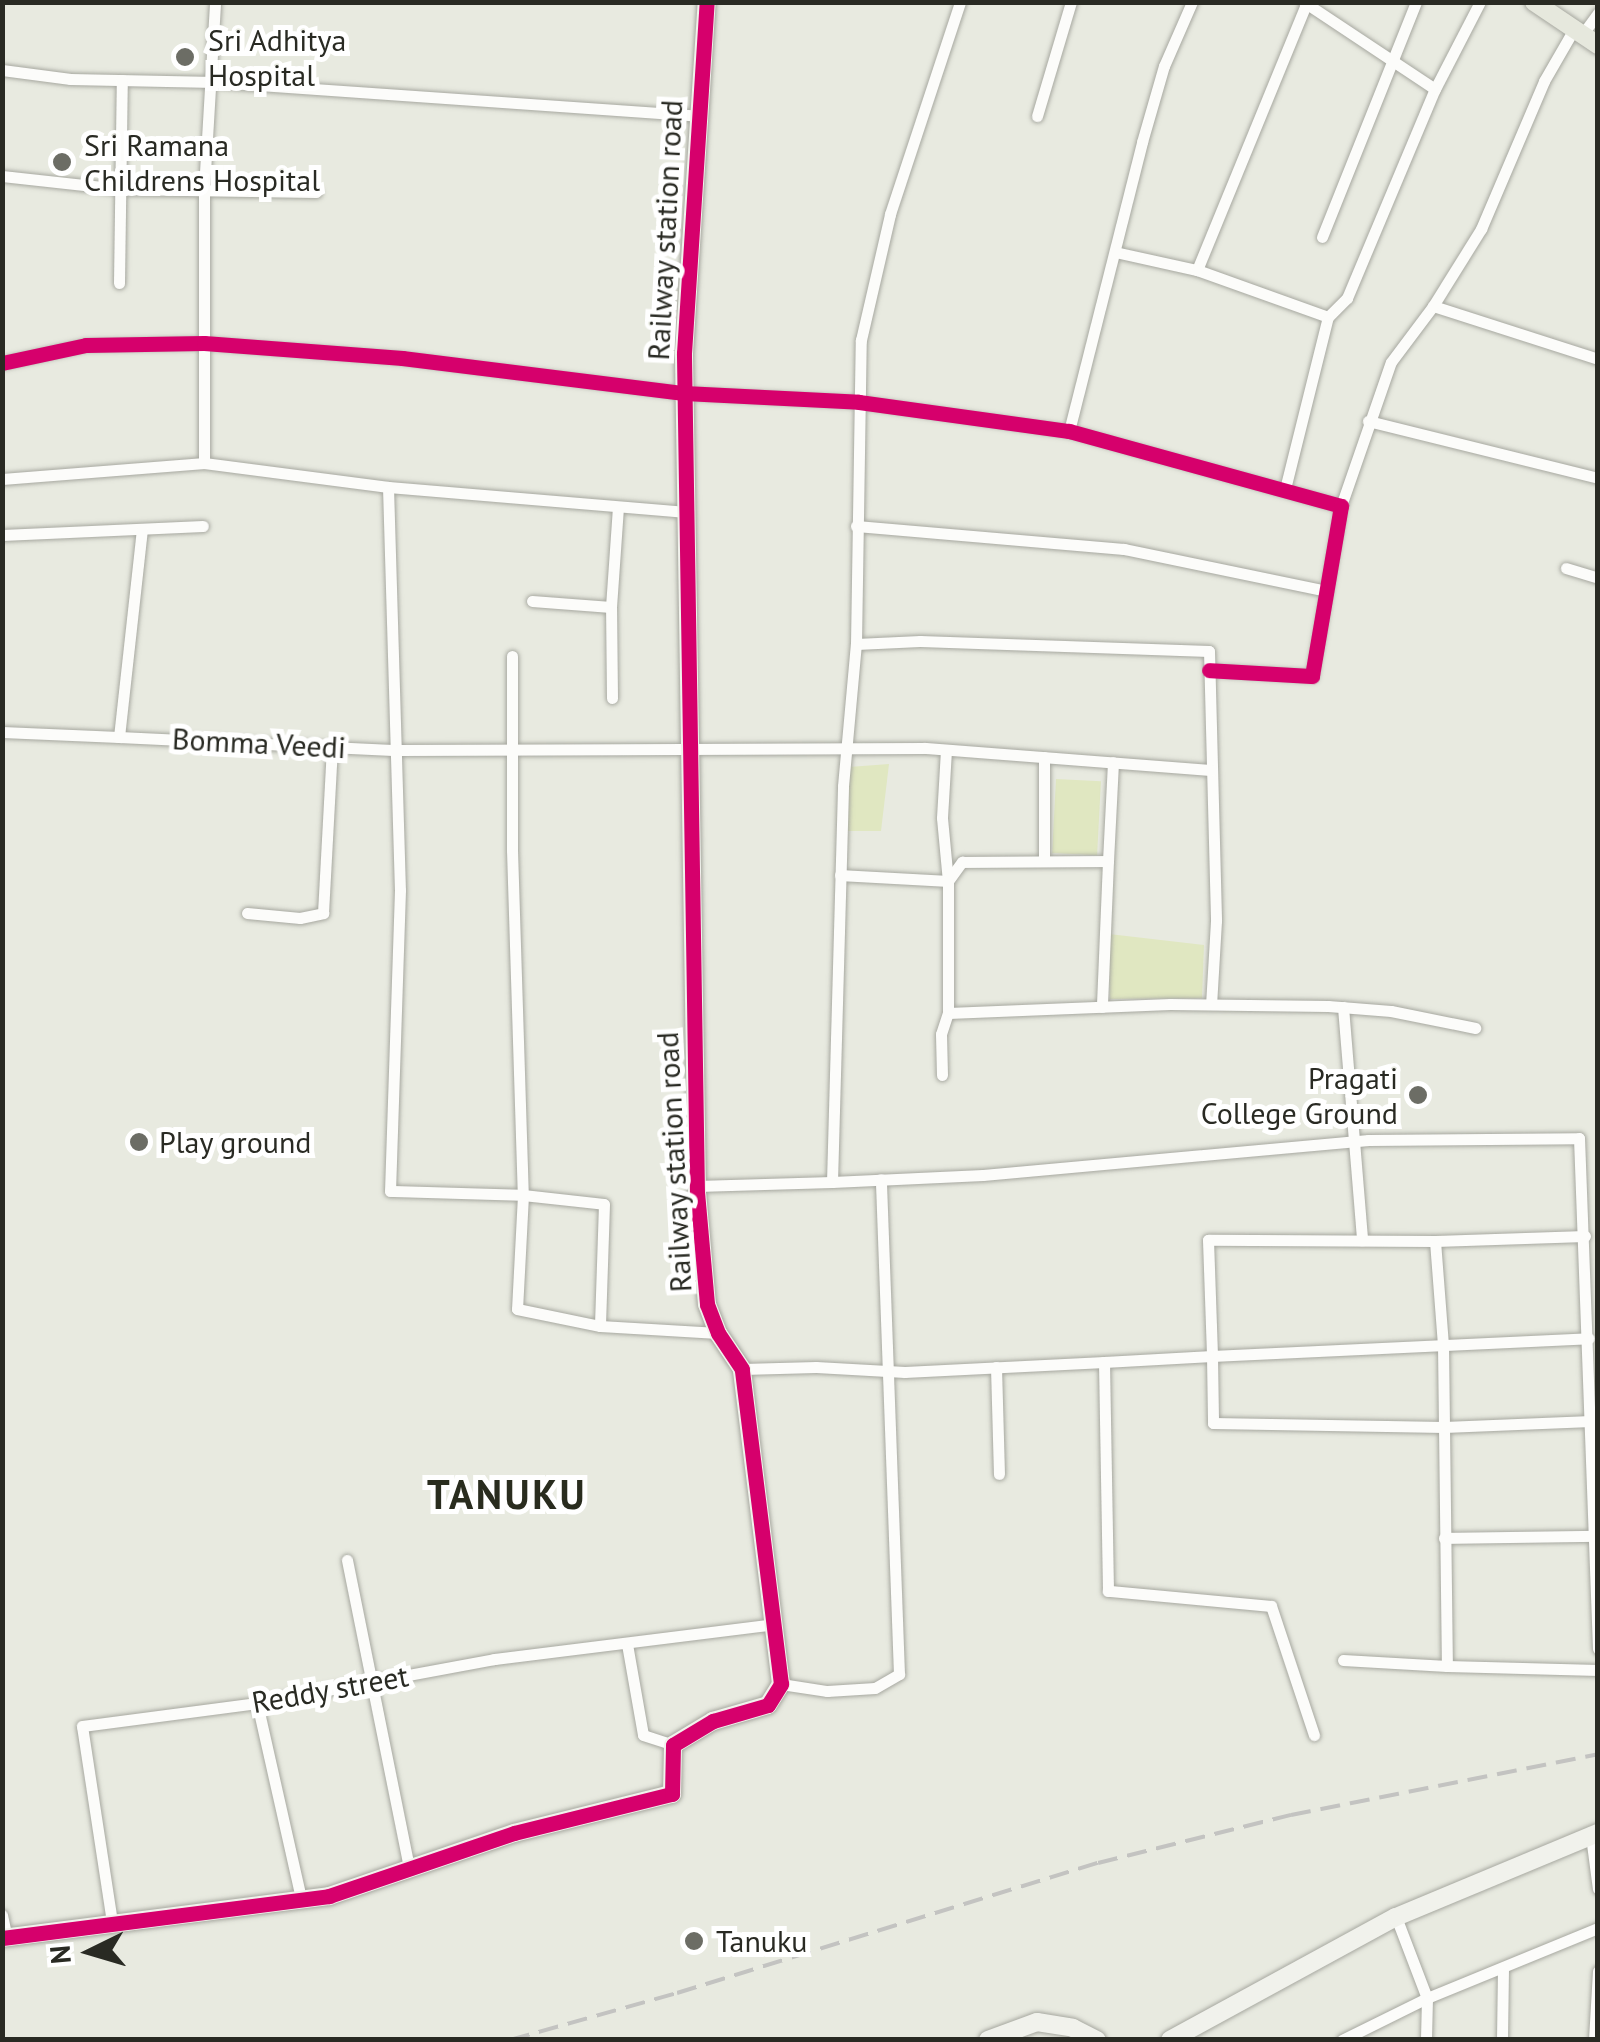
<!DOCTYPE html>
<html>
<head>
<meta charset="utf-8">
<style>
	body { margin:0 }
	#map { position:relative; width:1600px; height:2042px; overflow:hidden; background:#e8eae0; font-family:"PT Sans",sans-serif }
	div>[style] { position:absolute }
	.green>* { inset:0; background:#e0e7c1; transform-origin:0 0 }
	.roads { filter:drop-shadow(0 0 2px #a7a8a0) drop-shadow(0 0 2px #a7a8a0) }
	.street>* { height:11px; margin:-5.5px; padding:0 5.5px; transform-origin:5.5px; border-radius:5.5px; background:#fcfcfa }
	.secondary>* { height:18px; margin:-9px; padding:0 9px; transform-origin:9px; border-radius:9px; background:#f1f2ec }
	.primary>* { height:18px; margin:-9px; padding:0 9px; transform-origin:9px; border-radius:9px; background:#e6e8dd }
	.rail>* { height:4px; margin-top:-2px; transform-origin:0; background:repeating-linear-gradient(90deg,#c3c3c1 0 20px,transparent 0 30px) }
	.cycleway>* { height:15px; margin:-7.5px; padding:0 7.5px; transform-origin:7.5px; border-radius:7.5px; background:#d6006c }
	.dots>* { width:28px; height:28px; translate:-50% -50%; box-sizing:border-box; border:5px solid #fff; border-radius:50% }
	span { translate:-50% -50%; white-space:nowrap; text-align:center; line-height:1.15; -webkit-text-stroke:10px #fff; paint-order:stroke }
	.poi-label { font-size:30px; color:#292a23 }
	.left { translate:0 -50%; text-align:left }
	.right { translate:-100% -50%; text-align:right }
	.street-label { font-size:30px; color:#292a23 }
	.district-label { font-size:40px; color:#292c1e; font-weight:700; letter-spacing:2.5px }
	.frame { position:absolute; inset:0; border:5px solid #292a23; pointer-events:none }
	.north { position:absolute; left:40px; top:1902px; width:100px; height:100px; -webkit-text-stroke:8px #fff; paint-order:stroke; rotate:265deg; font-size:28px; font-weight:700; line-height:40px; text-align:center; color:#292a23 }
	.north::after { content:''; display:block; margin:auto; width:35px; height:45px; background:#292a23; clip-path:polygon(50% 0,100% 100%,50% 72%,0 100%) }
</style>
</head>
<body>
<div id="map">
	<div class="green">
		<div style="clip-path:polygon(889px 764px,881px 831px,848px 831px,849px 767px)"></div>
		<div style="left:1056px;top:779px;width:45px;height:74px;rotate:3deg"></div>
		<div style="clip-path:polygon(1109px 934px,1204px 945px,1202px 998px,1110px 999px)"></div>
	</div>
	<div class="roads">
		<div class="street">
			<div style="left:1304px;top:2px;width:157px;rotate:33.6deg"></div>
			<div style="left:1582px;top:35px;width:27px;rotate:-54deg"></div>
			<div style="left:2px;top:70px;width:69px;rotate:7.5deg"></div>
			<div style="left:70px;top:79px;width:145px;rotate:1.2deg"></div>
			<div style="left:215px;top:82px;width:483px;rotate:4deg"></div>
			<div style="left:1037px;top:116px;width:119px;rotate:-73.4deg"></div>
			<div style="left:2px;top:176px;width:119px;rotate:6.3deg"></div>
			<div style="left:120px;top:189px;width:196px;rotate:0.9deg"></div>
			<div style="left:1322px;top:237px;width:253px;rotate:-68.2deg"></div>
			<div style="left:1115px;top:252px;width:84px;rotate:12.4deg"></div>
			<div style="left:1197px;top:270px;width:139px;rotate:19.7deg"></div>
			<div style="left:1197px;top:270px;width:290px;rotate:-67.7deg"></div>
			<div style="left:119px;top:283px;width:203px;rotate:-89.2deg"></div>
			<div style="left:1433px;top:306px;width:173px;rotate:17.8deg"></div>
			<div style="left:2px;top:363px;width:86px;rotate:-12.1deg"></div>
			<div style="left:86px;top:345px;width:118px;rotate:-1deg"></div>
			<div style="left:204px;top:343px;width:199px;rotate:4.3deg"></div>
			<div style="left:402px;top:358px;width:284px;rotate:7.1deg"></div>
			<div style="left:684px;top:393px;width:175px;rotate:2.9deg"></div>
			<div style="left:859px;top:402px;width:212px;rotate:7.9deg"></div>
			<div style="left:1069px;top:431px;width:282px;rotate:15.4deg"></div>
			<div style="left:1341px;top:506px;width:172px;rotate:99.7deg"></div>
			<div style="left:1312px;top:676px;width:103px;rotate:-176.7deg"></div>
			<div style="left:1368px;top:421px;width:237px;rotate:13.9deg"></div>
			<div style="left:1069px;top:431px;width:298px;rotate:-75.8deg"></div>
			<div style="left:1142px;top:142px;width:79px;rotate:-73.9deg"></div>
			<div style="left:1164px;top:66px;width:70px;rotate:-66.4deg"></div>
			<div style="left:204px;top:463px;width:186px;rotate:7.4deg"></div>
			<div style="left:388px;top:487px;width:403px;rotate:88.3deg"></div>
			<div style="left:400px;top:890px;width:301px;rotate:91.9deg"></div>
			<div style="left:390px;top:1191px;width:133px;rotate:1.7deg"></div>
			<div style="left:523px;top:1195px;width:114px;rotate:93deg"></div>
			<div style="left:517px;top:1309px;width:85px;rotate:11.6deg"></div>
			<div style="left:600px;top:1326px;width:118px;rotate:3.4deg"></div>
			<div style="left:2px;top:479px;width:203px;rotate:-4.5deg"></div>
			<div style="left:204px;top:463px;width:274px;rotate:-90deg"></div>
			<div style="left:204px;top:189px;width:187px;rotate:-86.6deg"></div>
			<div style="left:388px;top:487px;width:300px;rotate:4.8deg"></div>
			<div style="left:1285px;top:489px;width:177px;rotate:-76deg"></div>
			<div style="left:1328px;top:317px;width:27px;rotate:-45deg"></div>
			<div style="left:1347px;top:298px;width:227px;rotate:-67.2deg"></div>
			<div style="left:1435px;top:89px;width:98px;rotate:-62.7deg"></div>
			<div style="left:1341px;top:506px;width:152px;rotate:-70.9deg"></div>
			<div style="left:1391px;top:362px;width:70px;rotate:-53.1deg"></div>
			<div style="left:1433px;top:306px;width:91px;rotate:-58.1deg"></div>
			<div style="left:1481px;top:229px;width:161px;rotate:-66.9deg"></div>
			<div style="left:1544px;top:81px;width:60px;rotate:-60deg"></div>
			<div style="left:856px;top:526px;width:269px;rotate:4.9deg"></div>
			<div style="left:1124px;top:549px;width:206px;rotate:11.7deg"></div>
			<div style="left:2px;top:535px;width:201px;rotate:-2.6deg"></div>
			<div style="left:1566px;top:568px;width:34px;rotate:17deg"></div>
			<div style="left:532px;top:601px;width:79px;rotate:4.3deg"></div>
			<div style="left:856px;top:644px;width:64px;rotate:-2.7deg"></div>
			<div style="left:920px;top:641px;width:289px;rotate:2deg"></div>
			<div style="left:1209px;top:651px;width:270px;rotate:88.5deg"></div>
			<div style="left:1216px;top:921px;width:83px;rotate:93.4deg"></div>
			<div style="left:512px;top:656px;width:194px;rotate:90deg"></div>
			<div style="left:512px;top:850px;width:345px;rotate:88.2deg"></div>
			<div style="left:523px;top:1195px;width:81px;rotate:6.3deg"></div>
			<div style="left:604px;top:1204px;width:122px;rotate:91.9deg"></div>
			<div style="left:612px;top:698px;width:91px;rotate:-90.6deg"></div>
			<div style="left:611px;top:607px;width:100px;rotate:-86deg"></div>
			<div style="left:2px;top:732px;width:117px;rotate:2.4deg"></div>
			<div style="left:119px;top:737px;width:208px;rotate:-83.7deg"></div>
			<div style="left:119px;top:737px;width:279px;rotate:2.7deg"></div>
			<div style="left:398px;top:750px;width:527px;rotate:-0.22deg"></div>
			<div style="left:925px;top:748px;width:287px;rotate:4.4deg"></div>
			<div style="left:946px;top:750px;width:68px;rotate:93.4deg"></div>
			<div style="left:942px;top:818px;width:63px;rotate:84.6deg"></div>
			<div style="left:1044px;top:757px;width:104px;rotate:90deg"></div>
			<div style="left:1108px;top:861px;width:99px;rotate:-87.1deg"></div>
			<div style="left:840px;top:875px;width:108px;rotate:3.2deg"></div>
			<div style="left:948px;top:881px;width:132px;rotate:90deg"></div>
			<div style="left:948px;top:1013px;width:222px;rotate:-2.3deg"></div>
			<div style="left:1170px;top:1004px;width:158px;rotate:0.7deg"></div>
			<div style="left:1328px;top:1006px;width:63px;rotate:4.5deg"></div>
			<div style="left:1391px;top:1011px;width:86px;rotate:11.4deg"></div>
			<div style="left:948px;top:881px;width:24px;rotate:-54deg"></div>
			<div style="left:962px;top:862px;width:146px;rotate:-0.4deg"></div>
			<div style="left:1108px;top:861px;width:146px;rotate:92.4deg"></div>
			<div style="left:247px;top:913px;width:53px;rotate:5.4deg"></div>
			<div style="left:300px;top:918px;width:24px;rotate:-12deg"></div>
			<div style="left:323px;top:913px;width:168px;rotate:-86.9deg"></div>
			<div style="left:1343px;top:1007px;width:234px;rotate:85.3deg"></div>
			<div style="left:942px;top:1075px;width:41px;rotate:-91.4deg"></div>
			<div style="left:941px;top:1034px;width:22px;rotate:-72deg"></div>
			<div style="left:832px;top:1182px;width:151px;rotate:-2.7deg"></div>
			<div style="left:983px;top:1175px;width:387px;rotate:-5.2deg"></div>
			<div style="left:1368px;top:1140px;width:211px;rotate:-0.5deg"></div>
			<div style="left:1579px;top:1138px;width:511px;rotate:87.87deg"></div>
			<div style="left:697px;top:1186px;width:135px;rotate:-1.7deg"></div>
			<div style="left:832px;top:1182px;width:396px;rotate:-88.4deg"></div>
			<div style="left:843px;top:786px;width:143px;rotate:-84.8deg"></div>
			<div style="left:856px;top:644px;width:304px;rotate:-89.1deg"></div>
			<div style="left:861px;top:340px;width:129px;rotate:-77deg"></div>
			<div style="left:890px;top:214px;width:223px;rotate:-71.7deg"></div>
			<div style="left:1585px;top:1236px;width:150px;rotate:178.1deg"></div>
			<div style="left:1435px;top:1241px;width:227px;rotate:-179.7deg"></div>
			<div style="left:1208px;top:1240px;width:116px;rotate:88deg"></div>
			<div style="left:1212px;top:1356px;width:377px;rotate:-2.7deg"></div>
			<div style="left:1435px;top:1241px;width:104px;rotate:85.6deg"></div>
			<div style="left:1443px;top:1345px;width:321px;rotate:89.3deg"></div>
			<div style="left:1447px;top:1666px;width:151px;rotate:1.5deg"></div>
			<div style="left:996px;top:1367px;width:107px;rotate:88.4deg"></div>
			<div style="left:742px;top:1369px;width:74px;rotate:-1.5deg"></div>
			<div style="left:816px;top:1367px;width:89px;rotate:3.2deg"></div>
			<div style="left:905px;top:1372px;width:199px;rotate:-2.9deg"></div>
			<div style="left:1444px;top:1538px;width:150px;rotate:-0.8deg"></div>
			<div style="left:347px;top:1560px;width:314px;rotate:78.6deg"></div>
			<div style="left:627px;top:1644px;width:92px;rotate:80deg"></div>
			<div style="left:643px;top:1735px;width:32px;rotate:18deg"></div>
			<div style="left:1343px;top:1660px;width:104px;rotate:3.3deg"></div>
			<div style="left:781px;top:1684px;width:47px;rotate:8.7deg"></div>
			<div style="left:827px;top:1691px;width:48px;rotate:-3.6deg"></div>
			<div style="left:875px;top:1688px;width:28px;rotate:-30deg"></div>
			<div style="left:899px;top:1674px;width:495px;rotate:-92.1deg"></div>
			<div style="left:257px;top:1703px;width:201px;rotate:77.3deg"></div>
			<div style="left:1314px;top:1735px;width:136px;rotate:-108.4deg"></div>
			<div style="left:1271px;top:1606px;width:164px;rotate:-174.7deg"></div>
			<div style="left:1108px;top:1591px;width:229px;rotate:-91deg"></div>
			<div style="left:1104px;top:1362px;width:108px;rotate:-3.2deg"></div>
			<div style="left:1212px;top:1356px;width:67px;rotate:89.1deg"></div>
			<div style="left:1213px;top:1423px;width:231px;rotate:1deg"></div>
			<div style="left:1444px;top:1427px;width:147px;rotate:-2.3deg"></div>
			<div style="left:1591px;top:1836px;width:53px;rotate:82.5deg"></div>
			<div style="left:2px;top:1915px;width:24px;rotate:78deg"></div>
			<div style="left:1396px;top:1917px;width:87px;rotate:69.1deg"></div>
			<div style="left:1427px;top:1998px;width:42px;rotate:91.4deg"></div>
			<div style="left:112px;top:1922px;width:198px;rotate:-98.7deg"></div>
			<div style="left:82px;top:1726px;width:177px;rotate:-7.5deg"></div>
			<div style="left:257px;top:1703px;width:241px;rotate:-10.5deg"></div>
			<div style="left:494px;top:1659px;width:282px;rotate:-7.1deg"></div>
			<div style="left:1342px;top:2040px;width:95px;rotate:-26.3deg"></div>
			<div style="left:1427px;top:1998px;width:185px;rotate:-22.3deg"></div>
			<div style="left:1502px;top:2040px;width:71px;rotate:-89.2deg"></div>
			<div style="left:1594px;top:2040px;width:69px;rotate:-86.7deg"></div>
		</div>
		<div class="secondary">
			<div style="left:2px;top:1938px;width:330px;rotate:-7.3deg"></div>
			<div style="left:329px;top:1896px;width:195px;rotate:-18.8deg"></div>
			<div style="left:514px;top:1833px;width:163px;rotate:-13.9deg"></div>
			<div style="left:672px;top:1794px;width:49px;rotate:-88.8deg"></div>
			<div style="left:673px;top:1745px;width:47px;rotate:-31deg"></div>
			<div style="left:713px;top:1721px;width:57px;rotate:-16.2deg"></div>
			<div style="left:768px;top:1705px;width:25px;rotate:-58deg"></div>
			<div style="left:781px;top:1684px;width:317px;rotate:-97.1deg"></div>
			<div style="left:742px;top:1369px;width:43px;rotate:-123.7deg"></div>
			<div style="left:718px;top:1333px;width:31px;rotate:-111deg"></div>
			<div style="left:707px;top:1304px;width:111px;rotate:-95.1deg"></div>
			<div style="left:697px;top:1193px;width:840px;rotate:-90.89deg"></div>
			<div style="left:684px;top:353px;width:352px;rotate:-86.3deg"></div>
			<div style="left:988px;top:2040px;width:52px;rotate:-20.2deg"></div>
			<div style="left:1037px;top:2022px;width:36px;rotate:9deg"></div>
			<div style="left:1073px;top:2028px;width:27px;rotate:27deg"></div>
			<div style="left:1170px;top:2040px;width:257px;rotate:-28.6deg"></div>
			<div style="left:1396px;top:1917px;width:219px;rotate:-22.6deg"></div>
		</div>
		<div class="primary">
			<div style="left:1534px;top:2px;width:77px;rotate:33.9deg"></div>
		</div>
	</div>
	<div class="rail">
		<div style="left:510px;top:2040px;width:173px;rotate:-15.7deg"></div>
		<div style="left:677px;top:1993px;width:441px;rotate:-17.2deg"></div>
		<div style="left:1098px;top:1863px;width:199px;rotate:-14deg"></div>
		<div style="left:1291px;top:1815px;width:313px;rotate:-11.2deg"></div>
	</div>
	<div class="cycleway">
		<div style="left:2px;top:363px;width:86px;rotate:-12.1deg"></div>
		<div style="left:86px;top:345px;width:118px;rotate:-1deg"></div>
		<div style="left:204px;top:343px;width:199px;rotate:4.3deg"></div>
		<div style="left:402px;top:358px;width:284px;rotate:7.1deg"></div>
		<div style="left:684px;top:393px;width:175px;rotate:2.9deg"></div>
		<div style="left:859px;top:402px;width:212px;rotate:7.9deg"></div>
		<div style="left:1069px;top:431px;width:282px;rotate:15.4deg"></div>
		<div style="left:1341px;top:506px;width:172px;rotate:99.7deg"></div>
		<div style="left:1312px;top:676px;width:103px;rotate:-176.7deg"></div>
		<div style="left:2px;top:1938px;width:330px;rotate:-7.3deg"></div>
		<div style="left:329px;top:1896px;width:195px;rotate:-18.8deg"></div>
		<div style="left:514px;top:1833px;width:163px;rotate:-13.9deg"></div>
		<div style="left:672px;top:1794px;width:49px;rotate:-88.8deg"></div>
		<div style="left:673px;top:1745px;width:47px;rotate:-31deg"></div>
		<div style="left:713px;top:1721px;width:57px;rotate:-16.2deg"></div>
		<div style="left:768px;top:1705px;width:25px;rotate:-58deg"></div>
		<div style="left:781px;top:1684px;width:317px;rotate:-97.1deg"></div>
		<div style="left:742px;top:1369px;width:43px;rotate:-123.7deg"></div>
		<div style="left:718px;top:1333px;width:31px;rotate:-111deg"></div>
		<div style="left:707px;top:1304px;width:111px;rotate:-95.1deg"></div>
		<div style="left:697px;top:1193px;width:840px;rotate:-90.89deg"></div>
		<div style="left:684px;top:353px;width:352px;rotate:-86.3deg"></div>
	</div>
	<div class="dots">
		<div style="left:185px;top:57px;background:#6c6d65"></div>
		<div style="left:62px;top:162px;background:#6c6d65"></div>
		<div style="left:1418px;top:1095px;background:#6c6d65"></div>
		<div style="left:139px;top:1142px;background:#6c6d65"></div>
		<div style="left:694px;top:1941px;background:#6c6d65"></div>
	</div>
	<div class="poi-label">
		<span class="left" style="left:208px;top:57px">Sri Adhitya<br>Hospital</span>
		<span class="left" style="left:84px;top:162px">Sri Ramana<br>Childrens Hospital</span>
		<span class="right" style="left:1398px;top:1095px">Pragati<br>College Ground</span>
		<span class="left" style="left:159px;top:1142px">Play ground</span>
		<span class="left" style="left:716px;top:1941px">Tanuku</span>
	</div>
	<div class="street-label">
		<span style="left:665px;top:230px;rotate:-87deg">Railway station road</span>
		<span style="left:259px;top:743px;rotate:3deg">Bomma Veedi</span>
		<span style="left:674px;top:1162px;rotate:-93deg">Railway station road</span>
		<span style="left:330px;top:1689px;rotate:-10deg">Reddy street</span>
	</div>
	<div class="district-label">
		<span style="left:507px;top:1494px">TANUKU</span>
	</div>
	<div class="frame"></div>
	<div class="north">N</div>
</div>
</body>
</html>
